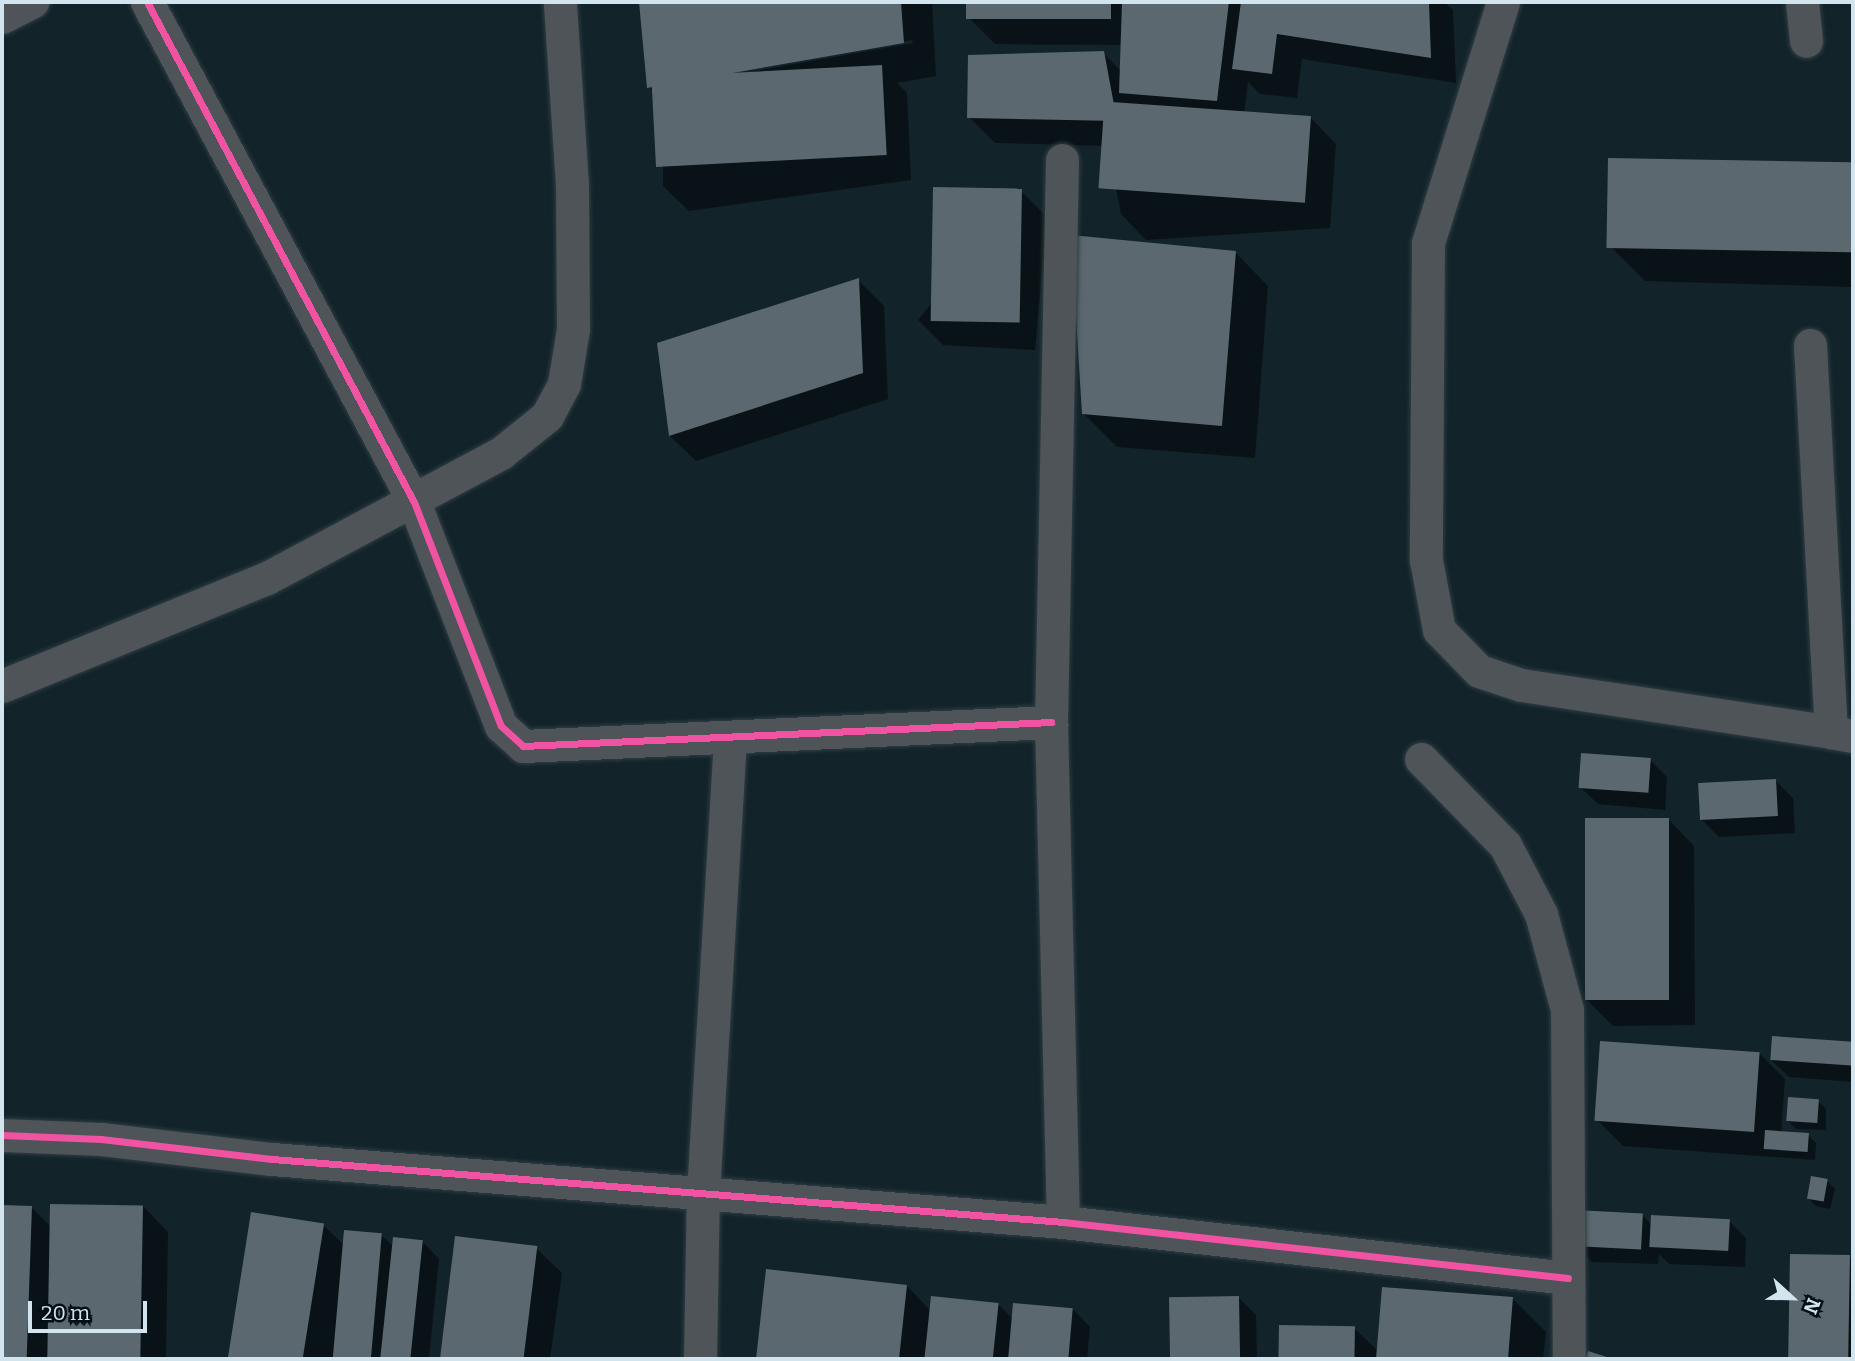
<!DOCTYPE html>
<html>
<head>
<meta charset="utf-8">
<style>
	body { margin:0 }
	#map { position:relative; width:1855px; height:1361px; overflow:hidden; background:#12232a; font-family:Bitter,serif }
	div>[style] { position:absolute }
	.shadow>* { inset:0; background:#0007 }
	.building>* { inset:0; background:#5b686f; transform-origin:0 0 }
	.roads { filter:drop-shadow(0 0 2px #2f3d44) drop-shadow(0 0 2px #2f3d44) }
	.street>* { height:33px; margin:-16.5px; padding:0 16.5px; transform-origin:16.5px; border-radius:16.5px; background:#4e5458 }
	.cycleway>* { height:7px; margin:-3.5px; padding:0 3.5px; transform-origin:3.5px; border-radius:3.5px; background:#f153a3 }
	span { translate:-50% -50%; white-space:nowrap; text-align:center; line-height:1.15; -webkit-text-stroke:7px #040f15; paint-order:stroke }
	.frame { position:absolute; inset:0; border:4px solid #d2e4ed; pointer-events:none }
	.north { position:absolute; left:1757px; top:1263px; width:70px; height:70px; -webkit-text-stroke:5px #040f15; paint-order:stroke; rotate:112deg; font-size:19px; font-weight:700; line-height:28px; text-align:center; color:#d2e4ed }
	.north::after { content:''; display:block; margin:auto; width:24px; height:32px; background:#d2e4ed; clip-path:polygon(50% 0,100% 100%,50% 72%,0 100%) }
	.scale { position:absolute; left:28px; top:1301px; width:119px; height:32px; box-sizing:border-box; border:4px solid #d2e4ed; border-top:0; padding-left:9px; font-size:21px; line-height:24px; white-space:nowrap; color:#d2e4ed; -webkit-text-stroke:5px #040f15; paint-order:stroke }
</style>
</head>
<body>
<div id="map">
	<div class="shadow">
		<div style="clip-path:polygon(evenodd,641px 2px,932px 2px,936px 76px,897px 83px,907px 93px,911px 180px,689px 211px,663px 186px,663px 101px,649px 87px,641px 2px,912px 40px,913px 43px,676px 85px,676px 81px,912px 40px)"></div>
		<div style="clip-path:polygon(evenodd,967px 2px,1444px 2px,1453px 10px,1456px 83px,1302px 59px,1297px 98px,1260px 94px,1248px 82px,1243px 124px,1311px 118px,1336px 144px,1330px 228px,1146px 240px,1121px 214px,1108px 146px,995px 143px,969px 117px,1103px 53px,1121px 71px,1122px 45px,995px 44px,969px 18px,967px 2px,1134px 106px,1146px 118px,1217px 124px,1139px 132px,1134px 106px)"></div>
		<div style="clip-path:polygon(1610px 160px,1853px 162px,1853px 287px,1645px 281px,1611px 247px)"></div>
		<div style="clip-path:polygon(1021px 191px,1047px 217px,1035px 350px,943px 345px,918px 320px)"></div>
		<div style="clip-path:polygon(1235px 252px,1268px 286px,1255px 458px,1117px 447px,1083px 413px)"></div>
		<div style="clip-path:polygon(858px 280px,884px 306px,888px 399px,696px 461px,670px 436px,659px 344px)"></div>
		<div style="clip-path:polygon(1650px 760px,1667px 777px,1665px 810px,1598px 804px,1580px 787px)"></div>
		<div style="clip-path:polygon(1776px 781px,1793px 798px,1795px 833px,1719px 837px,1702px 820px)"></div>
		<div style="clip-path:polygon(1669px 820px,1694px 846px,1695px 1025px,1613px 1026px,1587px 1000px)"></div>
		<div style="clip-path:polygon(1773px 1038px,1853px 1044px,1853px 1082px,1789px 1077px,1771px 1060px)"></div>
		<div style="clip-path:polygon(1759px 1053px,1785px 1079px,1781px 1133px,1808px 1135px,1816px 1143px,1815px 1160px,1623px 1146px,1597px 1120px)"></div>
		<div style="clip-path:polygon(1818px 1101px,1826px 1109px,1826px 1130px,1796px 1129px,1788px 1121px)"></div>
		<div style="clip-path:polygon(1827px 1181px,1835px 1189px,1830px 1209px,1816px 1206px,1808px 1198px)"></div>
		<div style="clip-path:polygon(143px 1206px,168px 1232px,166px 1359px,2px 1359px,2px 1207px,31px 1207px,51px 1227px)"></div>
		<div style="clip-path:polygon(252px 1214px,323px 1225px,345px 1246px,381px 1235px,394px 1247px,422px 1241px,439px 1259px,429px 1359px,338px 1359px,336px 1337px,333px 1359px,231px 1359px)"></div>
		<div style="clip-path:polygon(1642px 1215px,1652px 1225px,1729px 1221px,1746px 1238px,1745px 1267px,1669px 1264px,1659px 1254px,1658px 1264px,1592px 1262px,1575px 1245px)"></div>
		<div style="clip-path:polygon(456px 1237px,536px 1248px,562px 1273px,550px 1359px,440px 1359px)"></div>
		<div style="clip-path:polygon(1791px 1256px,1849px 1257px,1853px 1261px,1853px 1359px,1790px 1359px)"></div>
		<div style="clip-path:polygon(767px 1271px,907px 1286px,931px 1311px,998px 1304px,1014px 1320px,1073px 1309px,1090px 1327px,1087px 1359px,757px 1359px)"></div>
		<div style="clip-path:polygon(1239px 1298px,1256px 1315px,1257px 1359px,1172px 1359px,1171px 1299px)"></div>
		<div style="clip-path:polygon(1513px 1299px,1546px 1332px,1543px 1359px,1280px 1359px,1280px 1327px,1354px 1328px,1379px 1352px)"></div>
	</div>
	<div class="building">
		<div style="clip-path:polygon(639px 2px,901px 2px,904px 43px,647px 88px)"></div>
		<div style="left:966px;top:2px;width:145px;height:17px"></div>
		<div style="clip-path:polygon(1122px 2px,1229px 2px,1217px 101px,1119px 93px)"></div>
		<div style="clip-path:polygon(1241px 2px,1429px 2px,1431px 58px,1277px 34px,1272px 74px,1232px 69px)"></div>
		<div style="clip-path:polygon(1104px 51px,1117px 121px,967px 118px,968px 55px)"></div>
		<div style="left:882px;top:65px;width:90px;height:231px;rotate:87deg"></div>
		<div style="left:1311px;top:116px;width:87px;height:207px;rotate:94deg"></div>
		<div style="left:1608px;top:158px;width:245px;height:90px;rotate:1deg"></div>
		<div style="left:933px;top:187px;width:89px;height:134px;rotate:1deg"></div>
		<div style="clip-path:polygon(1071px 235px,1236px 251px,1222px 426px,1082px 414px)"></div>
		<div style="clip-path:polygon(859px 278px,863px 373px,669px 436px,657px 343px)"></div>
		<div style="left:1581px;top:753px;width:70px;height:35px;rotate:4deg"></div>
		<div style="left:1776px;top:779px;width:37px;height:78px;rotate:87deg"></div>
		<div style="left:1669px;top:818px;width:182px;height:84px;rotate:90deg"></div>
		<div style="left:1772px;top:1036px;width:81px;height:24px;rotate:4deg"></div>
		<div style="left:1600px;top:1041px;width:160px;height:80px;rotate:4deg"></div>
		<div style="left:1788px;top:1097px;width:31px;height:24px;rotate:4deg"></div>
		<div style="left:1765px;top:1130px;width:44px;height:19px;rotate:4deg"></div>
		<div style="left:1811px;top:1176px;width:17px;height:23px;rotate:10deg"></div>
		<div style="left:50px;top:1204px;width:93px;height:155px;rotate:1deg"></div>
		<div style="left:2px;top:1205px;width:30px;height:154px;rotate:2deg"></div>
		<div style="left:1575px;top:1210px;width:68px;height:36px;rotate:3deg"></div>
		<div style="left:251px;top:1212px;width:74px;height:149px;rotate:9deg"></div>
		<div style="left:1651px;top:1215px;width:79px;height:32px;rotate:3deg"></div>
		<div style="left:344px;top:1230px;width:38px;height:129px;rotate:5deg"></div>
		<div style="left:455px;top:1236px;width:83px;height:124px;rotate:7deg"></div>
		<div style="left:393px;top:1237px;width:30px;height:123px;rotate:6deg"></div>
		<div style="left:1790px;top:1254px;width:60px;height:105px;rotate:1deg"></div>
		<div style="clip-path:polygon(766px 1269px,907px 1285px,899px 1359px,756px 1359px)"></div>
		<div style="clip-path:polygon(1382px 1287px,1513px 1297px,1508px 1359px,1376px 1359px)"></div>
		<div style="left:931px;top:1296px;width:68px;height:63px;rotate:6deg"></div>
		<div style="left:1239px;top:1296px;width:63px;height:70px;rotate:89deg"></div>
		<div style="left:1013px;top:1303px;width:60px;height:56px;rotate:5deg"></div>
		<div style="left:1279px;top:1325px;width:76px;height:34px;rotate:1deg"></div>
		<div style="clip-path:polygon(1588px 1351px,1613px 1359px,1585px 1359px)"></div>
	</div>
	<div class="roads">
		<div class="street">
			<div style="left:147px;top:2px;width:567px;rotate:61.9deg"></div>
			<div style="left:414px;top:502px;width:240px;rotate:68.8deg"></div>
			<div style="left:501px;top:726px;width:30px;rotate:42deg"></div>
			<div style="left:523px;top:746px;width:529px;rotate:-2.6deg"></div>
			<div style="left:1503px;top:2px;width:252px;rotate:107.3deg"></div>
			<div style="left:1428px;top:243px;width:317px;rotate:90.4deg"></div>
			<div style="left:1426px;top:560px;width:71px;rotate:79.5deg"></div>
			<div style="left:1439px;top:630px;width:57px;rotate:45.7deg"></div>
			<div style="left:1479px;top:671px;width:44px;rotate:18.4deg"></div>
			<div style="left:1521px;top:685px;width:314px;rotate:8.6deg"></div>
			<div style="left:1802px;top:2px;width:39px;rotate:84deg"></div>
			<div style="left:2px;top:17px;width:34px;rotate:-27deg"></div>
			<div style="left:1062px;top:160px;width:562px;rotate:91.12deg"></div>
			<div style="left:1051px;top:722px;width:500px;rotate:88.63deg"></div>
			<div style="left:1810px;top:345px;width:388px;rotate:86.9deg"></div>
			<div style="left:1831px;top:732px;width:20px;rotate:11deg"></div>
			<div style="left:2px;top:686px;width:286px;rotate:-22.2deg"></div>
			<div style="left:267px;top:578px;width:265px;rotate:-28.1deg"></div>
			<div style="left:501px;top:453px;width:59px;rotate:-38.8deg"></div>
			<div style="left:547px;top:416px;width:36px;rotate:-62deg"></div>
			<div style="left:564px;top:384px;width:56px;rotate:-80.7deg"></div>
			<div style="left:573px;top:329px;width:144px;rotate:-90.4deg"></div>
			<div style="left:572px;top:185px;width:183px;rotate:-93.8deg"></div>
			<div style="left:1421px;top:759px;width:120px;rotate:45.7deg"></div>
			<div style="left:1505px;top:845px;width:78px;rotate:62.4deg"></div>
			<div style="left:1541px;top:914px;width:99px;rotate:74.8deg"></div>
			<div style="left:1567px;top:1010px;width:349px;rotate:89.7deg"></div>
			<div style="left:2px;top:1135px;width:99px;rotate:2.3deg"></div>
			<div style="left:101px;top:1139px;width:172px;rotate:6.7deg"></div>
			<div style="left:272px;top:1159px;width:794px;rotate:4.55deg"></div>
			<div style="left:1063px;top:1222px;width:508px;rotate:6.33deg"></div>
			<div style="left:700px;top:1359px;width:166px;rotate:-89deg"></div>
			<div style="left:703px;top:1193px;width:456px;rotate:-86.6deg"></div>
		</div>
	</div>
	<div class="cycleway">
		<div style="left:147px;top:2px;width:567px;rotate:61.9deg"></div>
		<div style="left:414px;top:502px;width:240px;rotate:68.8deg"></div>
		<div style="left:501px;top:726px;width:30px;rotate:42deg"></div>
		<div style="left:523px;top:746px;width:529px;rotate:-2.6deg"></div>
		<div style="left:2px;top:1135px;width:99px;rotate:2.3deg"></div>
		<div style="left:101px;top:1139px;width:172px;rotate:6.7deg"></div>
		<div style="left:272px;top:1159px;width:794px;rotate:4.55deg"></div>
		<div style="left:1063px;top:1222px;width:508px;rotate:6.33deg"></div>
	</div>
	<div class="frame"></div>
	<div class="north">N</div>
	<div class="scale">20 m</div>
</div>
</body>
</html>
